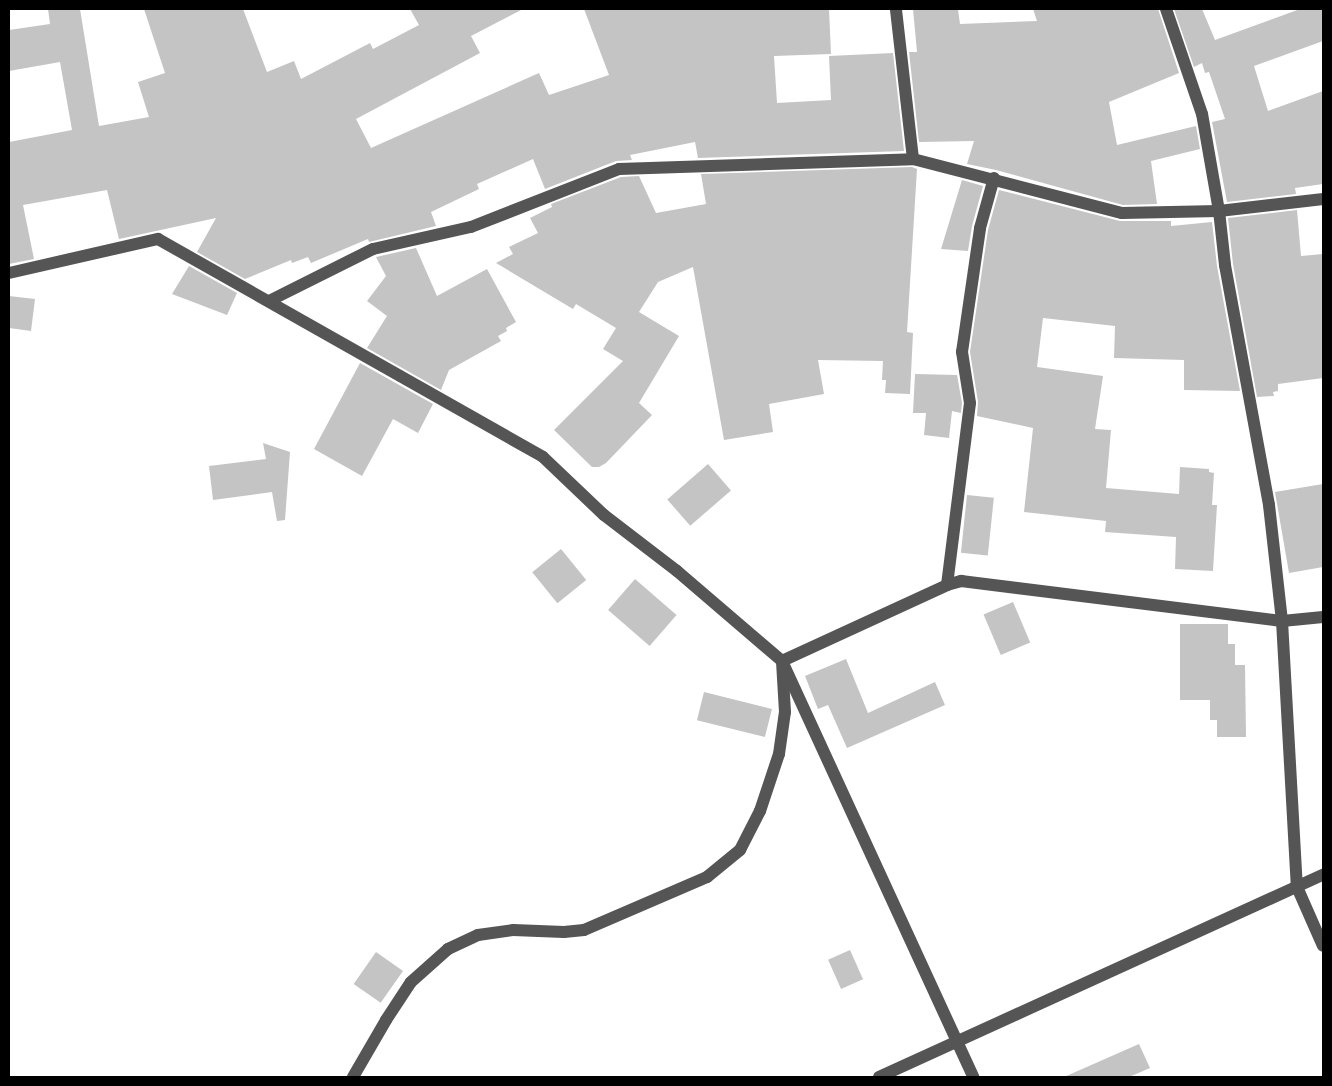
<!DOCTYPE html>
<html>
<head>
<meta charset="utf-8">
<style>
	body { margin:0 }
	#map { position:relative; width:1332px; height:1086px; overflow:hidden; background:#fff; font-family:"Nunito Sans",sans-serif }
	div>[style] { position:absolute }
	.building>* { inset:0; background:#c4c4c4; transform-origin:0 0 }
	.minor>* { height:12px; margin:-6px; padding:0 6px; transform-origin:6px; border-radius:6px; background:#555 }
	span { translate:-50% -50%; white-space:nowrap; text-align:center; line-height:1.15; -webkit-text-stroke:4px #fff; paint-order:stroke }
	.frame { position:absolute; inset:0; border:10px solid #000; pointer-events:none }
</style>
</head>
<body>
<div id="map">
	<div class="building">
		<div style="clip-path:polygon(48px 9px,80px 9px,99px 126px,149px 117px,138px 82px,165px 73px,144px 9px,243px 9px,267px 72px,294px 61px,301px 79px,370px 43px,373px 49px,419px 25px,410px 9px,523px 9px,471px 36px,480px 53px,356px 119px,371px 148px,539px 73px,549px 95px,609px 75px,584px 9px,829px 9px,831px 54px,774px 56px,777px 103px,831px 100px,829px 56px,893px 53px,904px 151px,698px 158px,695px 142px,630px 155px,632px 160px,616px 161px,545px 189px,533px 159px,477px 184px,479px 189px,431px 212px,436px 226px,369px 242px,368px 239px,311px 263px,308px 257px,292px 263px,291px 260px,245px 279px,197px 252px,216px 218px,119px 239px,107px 190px,23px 205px,34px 259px,9px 264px,9px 142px,72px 130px,60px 62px,9px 71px,9px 30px,50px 24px)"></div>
		<div style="clip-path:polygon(913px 9px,958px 9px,960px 24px,1037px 21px,1033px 9px,1158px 9px,1179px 73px,1109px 102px,1117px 145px,1196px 126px,1200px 149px,1151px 161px,1157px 204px,1123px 205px,996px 170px,967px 164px,974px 141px,919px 142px,909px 52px,917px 52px)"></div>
		<div style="clip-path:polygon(1174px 9px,1202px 9px,1215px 40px,1300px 9px,1323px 9px,1323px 41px,1254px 66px,1268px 111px,1323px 91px,1323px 184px,1295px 188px,1296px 194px,1227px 202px,1212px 122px,1225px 119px,1209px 72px,1205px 73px,1202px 63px,1194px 67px)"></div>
		<div style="clip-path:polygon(912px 167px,917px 169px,907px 332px,913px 333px,910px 394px,885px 393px,886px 380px,882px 380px,883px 361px,818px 360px,824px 394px,769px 404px,773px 432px,724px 440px,693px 267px,658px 282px,639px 312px,679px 336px,639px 403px,652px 415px,606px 463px,599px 467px,592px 467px,554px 430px,623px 361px,603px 349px,616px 328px,576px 304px,573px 309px,496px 263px,513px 254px,509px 247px,538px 233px,530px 218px,552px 207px,551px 204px,621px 177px,639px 176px,656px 213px,706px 204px,701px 174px)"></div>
		<div style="clip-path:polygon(962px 180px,983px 186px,972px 226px,968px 251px,941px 249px)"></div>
		<div style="clip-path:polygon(999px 190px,1120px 221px,1171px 221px,1171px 226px,1212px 222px,1217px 266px,1240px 391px,1184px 390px,1184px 360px,1114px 358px,1115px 326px,1043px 318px,1037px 367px,1103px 376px,1095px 429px,1111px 430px,1106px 488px,1179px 494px,1180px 467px,1209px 469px,1209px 472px,1214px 473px,1212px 505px,1217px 505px,1213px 571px,1175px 569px,1176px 537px,1105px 532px,1106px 521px,1024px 512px,1033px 428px,977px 416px,978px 402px,970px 352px,988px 230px)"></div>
		<div style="clip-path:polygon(1297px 210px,1301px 256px,1323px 254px,1323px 378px,1278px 384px,1278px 391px,1273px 392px,1274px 396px,1257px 397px,1233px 264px,1228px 218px)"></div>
		<div style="clip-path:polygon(416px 248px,437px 296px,487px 269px,516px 322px,506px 328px,507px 331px,498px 336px,501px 341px,449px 370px,441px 390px,367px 348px,387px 316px,367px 301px,386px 276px,376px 257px)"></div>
		<div style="clip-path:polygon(189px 266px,237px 293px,227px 315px,172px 294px)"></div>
		<div style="clip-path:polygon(9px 296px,35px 299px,31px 331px,9px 328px)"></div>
		<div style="clip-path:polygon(360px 363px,433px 404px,418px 433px,393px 419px,362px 476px,314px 449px)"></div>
		<div style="clip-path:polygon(915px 374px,957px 375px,962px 403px,961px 413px,952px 411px,949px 438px,924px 435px,926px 413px,913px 413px)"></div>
		<div style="clip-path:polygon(263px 443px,290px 452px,285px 520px,277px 521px,272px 492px,213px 500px,209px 466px,266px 459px)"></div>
		<div style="left:708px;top:464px;width:35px;height:54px;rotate:49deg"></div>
		<div style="clip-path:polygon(1323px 484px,1323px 567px,1289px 573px,1275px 492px)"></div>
		<div style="left:967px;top:495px;width:27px;height:58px;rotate:6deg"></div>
		<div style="left:561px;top:549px;width:40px;height:37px;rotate:51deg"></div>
		<div style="left:635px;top:579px;width:55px;height:41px;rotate:41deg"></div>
		<div style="left:1013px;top:602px;width:44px;height:32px;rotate:67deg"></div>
		<div style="clip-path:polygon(1180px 624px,1228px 624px,1228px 644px,1235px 644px,1235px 665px,1245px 665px,1246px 737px,1217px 737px,1217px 720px,1210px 720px,1210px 700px,1180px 700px)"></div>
		<div style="clip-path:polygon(846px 659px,868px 713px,935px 682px,945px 705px,847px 748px,828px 705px,818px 709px,805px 676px)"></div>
		<div style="left:704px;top:692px;width:70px;height:29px;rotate:14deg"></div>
		<div style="left:850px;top:950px;width:32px;height:24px;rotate:66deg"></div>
		<div style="left:376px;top:952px;width:33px;height:39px;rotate:35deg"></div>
		<div style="clip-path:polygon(1139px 1044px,1150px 1068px,1129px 1077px,1064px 1077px)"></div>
	</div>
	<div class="minor">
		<div style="left:913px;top:159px;width:216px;rotate:14.5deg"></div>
		<div style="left:1122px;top:213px;width:97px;rotate:-1.2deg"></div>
		<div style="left:1219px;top:211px;width:105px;rotate:-6.6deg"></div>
		<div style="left:9px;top:273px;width:153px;rotate:-12.9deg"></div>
		<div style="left:158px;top:239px;width:442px;rotate:29.5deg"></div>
		<div style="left:543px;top:457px;width:84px;rotate:43.6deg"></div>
		<div style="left:604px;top:515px;width:92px;rotate:37.5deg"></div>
		<div style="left:677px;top:571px;width:138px;rotate:40.6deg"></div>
		<div style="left:782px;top:661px;width:458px;rotate:65.3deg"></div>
		<div style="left:269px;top:301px;width:116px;rotate:-26.6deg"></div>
		<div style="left:373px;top:249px;width:100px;rotate:-12.7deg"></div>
		<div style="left:471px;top:227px;width:159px;rotate:-21.4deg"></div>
		<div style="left:619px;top:169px;width:294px;rotate:-1.9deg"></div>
		<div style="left:913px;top:159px;width:151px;rotate:-96.5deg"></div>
		<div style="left:947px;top:585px;width:183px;rotate:-82.8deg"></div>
		<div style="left:970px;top:403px;width:52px;rotate:-98.9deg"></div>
		<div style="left:962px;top:352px;width:125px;rotate:-81.7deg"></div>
		<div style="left:980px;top:228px;width:52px;rotate:-74.4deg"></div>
		<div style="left:1323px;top:617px;width:41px;rotate:174.4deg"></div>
		<div style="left:1282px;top:621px;width:266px;rotate:86.8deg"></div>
		<div style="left:1297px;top:887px;width:64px;rotate:66.2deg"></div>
		<div style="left:353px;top:1077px;width:66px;rotate:-59.9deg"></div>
		<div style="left:386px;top:1020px;width:45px;rotate:-56.7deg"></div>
		<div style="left:411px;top:982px;width:50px;rotate:-41.7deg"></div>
		<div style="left:448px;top:949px;width:33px;rotate:-25deg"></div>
		<div style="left:478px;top:935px;width:35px;rotate:-8deg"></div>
		<div style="left:513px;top:930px;width:51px;rotate:2.2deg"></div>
		<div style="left:564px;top:932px;width:20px;rotate:-6deg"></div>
		<div style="left:584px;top:930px;width:134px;rotate:-23.3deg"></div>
		<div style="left:707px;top:877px;width:43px;rotate:-39.3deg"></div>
		<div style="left:740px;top:850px;width:44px;rotate:-62.9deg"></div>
		<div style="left:760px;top:811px;width:60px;rotate:-71.6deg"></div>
		<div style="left:779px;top:754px;width:42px;rotate:-81.9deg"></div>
		<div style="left:785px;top:712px;width:51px;rotate:-93.4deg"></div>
		<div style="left:782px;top:661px;width:182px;rotate:-24.7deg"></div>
		<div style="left:947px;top:585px;width:15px;rotate:-16deg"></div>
		<div style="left:961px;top:581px;width:323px;rotate:7.1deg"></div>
		<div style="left:1282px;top:621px;width:117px;rotate:-96.4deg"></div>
		<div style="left:1269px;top:505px;width:244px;rotate:-100.4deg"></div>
		<div style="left:1225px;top:265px;width:54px;rotate:-96.3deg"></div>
		<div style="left:1219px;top:211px;width:98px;rotate:-99.9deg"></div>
		<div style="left:1202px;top:114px;width:111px;rotate:-108.9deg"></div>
		<div style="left:879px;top:1077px;width:488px;rotate:-24.5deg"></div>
	</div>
	<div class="frame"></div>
</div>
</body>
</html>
